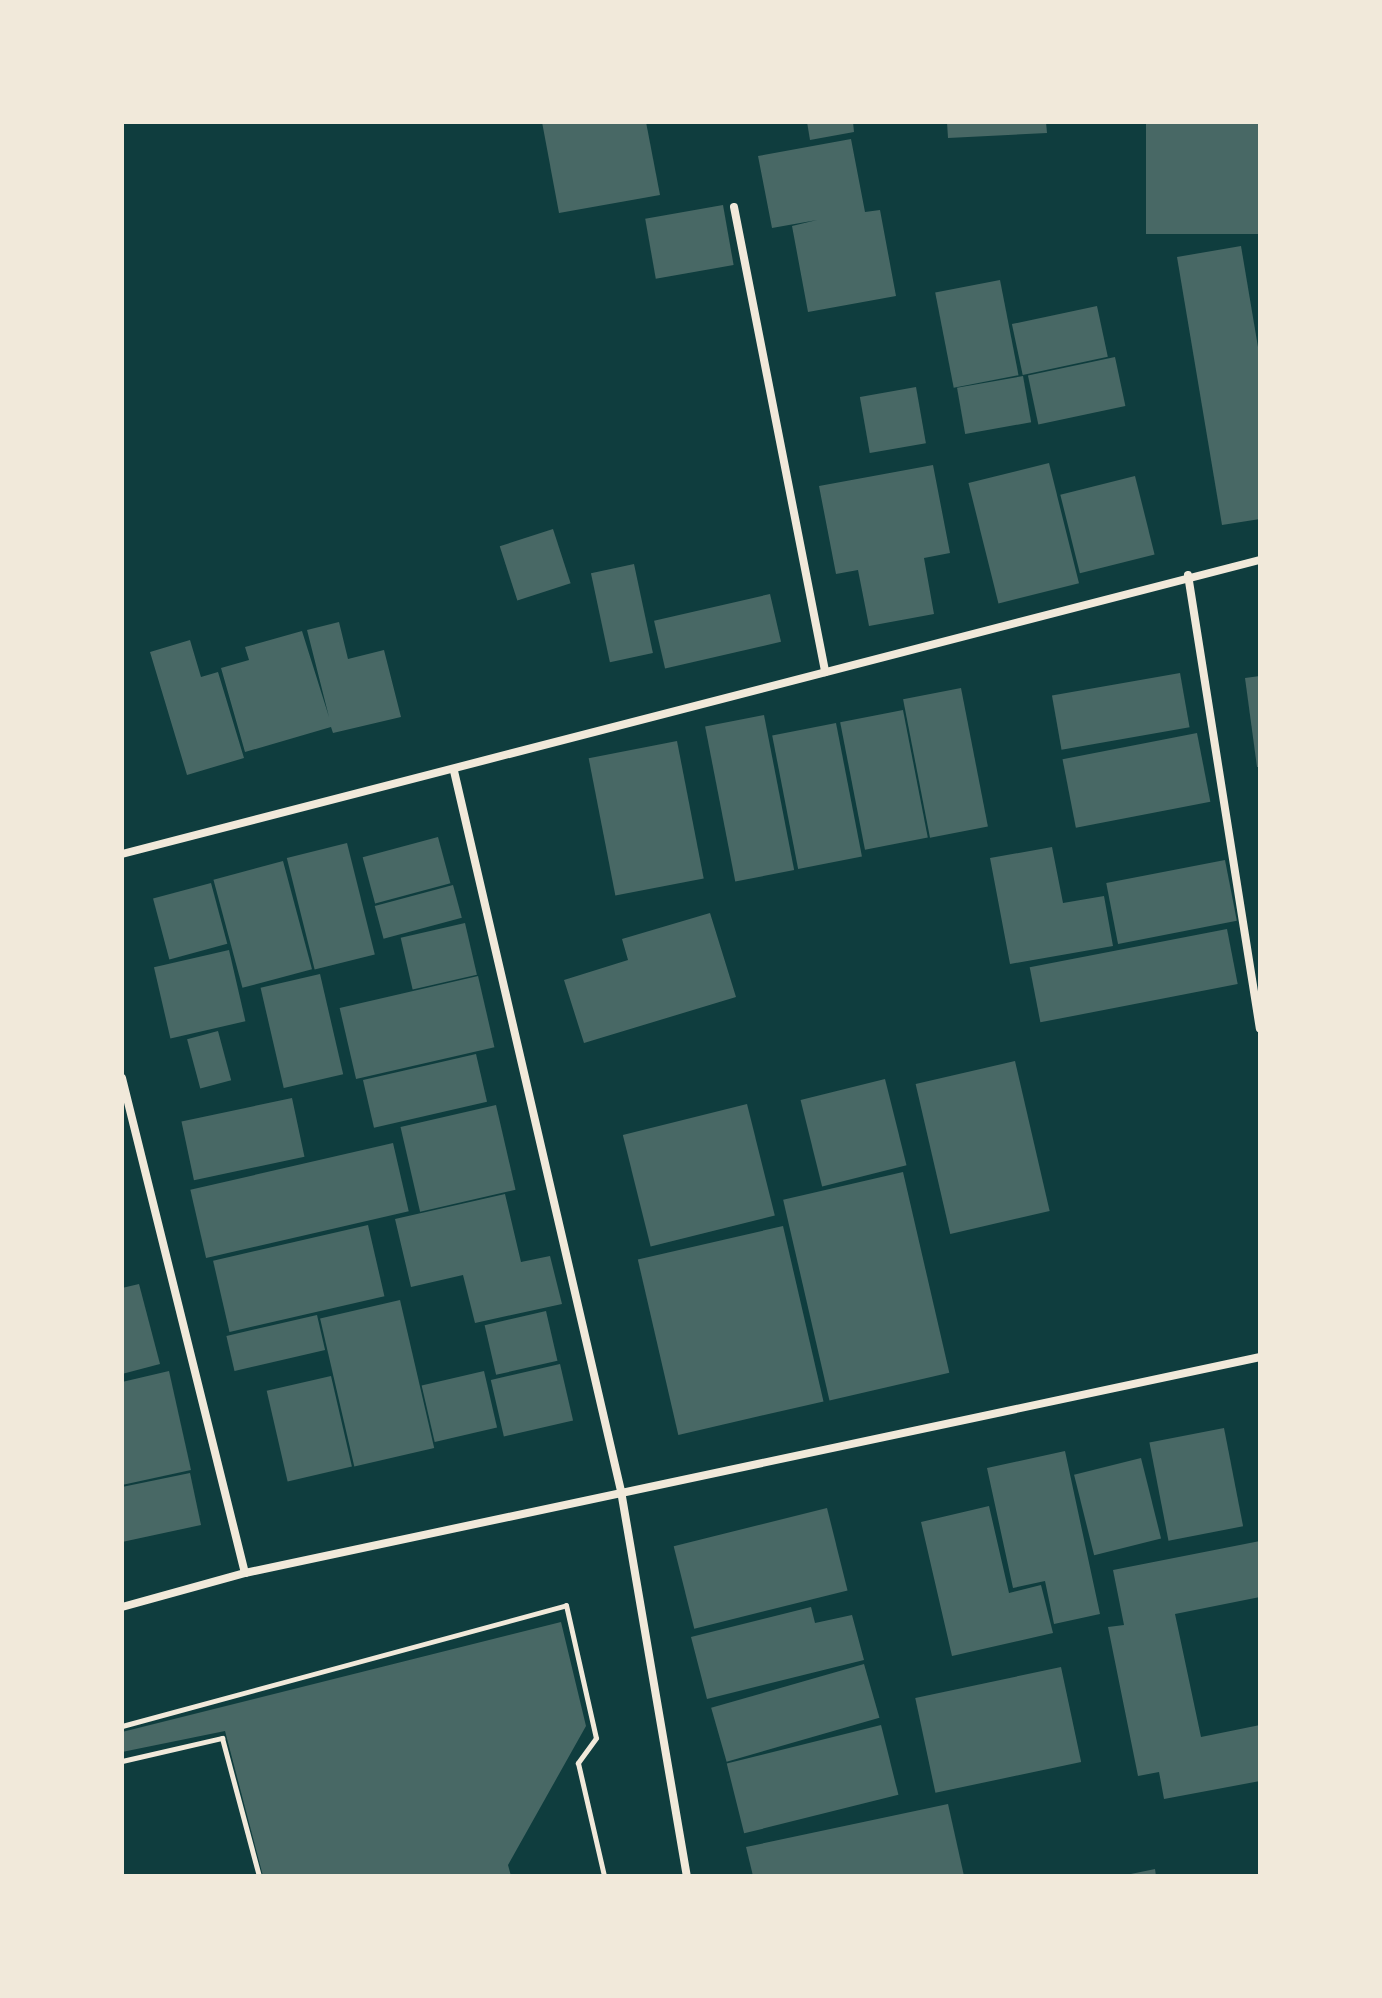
<!DOCTYPE html>
<html>
<head>
<meta charset="utf-8">
<style>
	body { margin:0 }
	#map { position:relative; width:1382px; height:1998px; overflow:hidden; background:#0f3d3e; font-family:Ubuntu,sans-serif }
	div>[style] { position:absolute }
	.building>* { inset:0; background:#486865; transform-origin:0 0 }
	.path>* { height:5px; margin:-2.5px; padding:0 2.5px; transform-origin:2.5px; border-radius:2.5px; background:#f1e9da }
	.minor>* { height:8px; margin:-4px; padding:0 4px; transform-origin:4px; border-radius:4px; background:#f1e9da }
	span { translate:-50% -50%; white-space:nowrap; text-align:center; line-height:1.15; -webkit-text-stroke:7px #f1e9da; paint-order:stroke }
	.frame { position:absolute; inset:0; border:124px solid #f1e9da; pointer-events:none }
</style>
</head>
<body>
<div id="map">
	<div class="building">
		<div style="clip-path:polygon(542px 122px,646px 122px,660px 195px,559px 213px)"></div>
		<div style="clip-path:polygon(807px 122px,853px 122px,854px 132px,810px 140px)"></div>
		<div style="clip-path:polygon(947px 122px,1046px 122px,1047px 133px,948px 138px)"></div>
		<div style="left:1146px;top:122px;width:114px;height:112px"></div>
		<div style="clip-path:polygon(851px 139px,865px 212px,880px 210px,896px 296px,808px 312px,792px 226px,817px 220px,772px 228px,758px 156px)"></div>
		<div style="left:723px;top:205px;width:61px;height:79px;rotate:80deg"></div>
		<div style="clip-path:polygon(1241px 246px,1260px 359px,1260px 519px,1222px 525px,1177px 257px)"></div>
		<div style="left:1000px;top:280px;width:97px;height:66px;rotate:79deg"></div>
		<div style="left:1097px;top:306px;width:52px;height:87px;rotate:78deg"></div>
		<div style="left:1115px;top:357px;width:50px;height:89px;rotate:78deg"></div>
		<div style="left:1023px;top:376px;width:47px;height:67px;rotate:80deg"></div>
		<div style="left:916px;top:387px;width:57px;height:57px;rotate:80deg"></div>
		<div style="left:1049px;top:463px;width:124px;height:83px;rotate:76deg"></div>
		<div style="clip-path:polygon(933px 465px,950px 553px,924px 558px,934px 614px,869px 626px,858px 570px,836px 574px,819px 486px)"></div>
		<div style="left:1135px;top:476px;width:81px;height:77px;rotate:76deg"></div>
		<div style="left:553px;top:529px;width:57px;height:56px;rotate:72deg"></div>
		<div style="left:634px;top:564px;width:91px;height:44px;rotate:78deg"></div>
		<div style="left:770px;top:594px;width:49px;height:119px;rotate:77deg"></div>
		<div style="clip-path:polygon(339px 622px,348px 659px,384px 650px,401px 717px,333px 733px,331px 727px,245px 752px,221px 668px,249px 660px,245px 647px,302px 631px,329px 717px,307px 630px)"></div>
		<div style="clip-path:polygon(190px 640px,201px 677px,218px 672px,244px 758px,187px 775px,150px 652px)"></div>
		<div style="left:1180px;top:673px;width:55px;height:130px;rotate:80deg"></div>
		<div style="clip-path:polygon(1260px 676px,1260px 767px,1257px 767px,1245px 678px)"></div>
		<div style="left:961px;top:688px;width:141px;height:59px;rotate:79deg"></div>
		<div style="left:903px;top:710px;width:130px;height:64px;rotate:79deg"></div>
		<div style="left:764px;top:715px;width:158px;height:60px;rotate:79deg"></div>
		<div style="left:836px;top:723px;width:136px;height:65px;rotate:79deg"></div>
		<div style="left:1197px;top:733px;width:70px;height:137px;rotate:79deg"></div>
		<div style="left:677px;top:741px;width:140px;height:90px;rotate:79deg"></div>
		<div style="left:438px;top:837px;width:48px;height:78px;rotate:75deg"></div>
		<div style="left:347px;top:843px;width:115px;height:62px;rotate:76deg"></div>
		<div style="clip-path:polygon(1052px 847px,1063px 903px,1104px 896px,1113px 946px,1010px 964px,990px 858px)"></div>
		<div style="left:1225px;top:860px;width:62px;height:121px;rotate:79deg"></div>
		<div style="left:283px;top:861px;width:112px;height:72px;rotate:75deg"></div>
		<div style="left:211px;top:883px;width:63px;height:60px;rotate:75deg"></div>
		<div style="left:453px;top:885px;width:34px;height:81px;rotate:75deg"></div>
		<div style="clip-path:polygon(710px 913px,736px 997px,584px 1043px,564px 980px,628px 960px,622px 939px)"></div>
		<div style="left:465px;top:923px;width:53px;height:66px;rotate:77deg"></div>
		<div style="left:1227px;top:929px;width:56px;height:201px;rotate:79deg"></div>
		<div style="left:229px;top:950px;width:73px;height:77px;rotate:77deg"></div>
		<div style="left:320px;top:974px;width:103px;height:61px;rotate:77deg"></div>
		<div style="left:478px;top:976px;width:73px;height:142px;rotate:77deg"></div>
		<div style="left:218px;top:1031px;width:51px;height:32px;rotate:75deg"></div>
		<div style="left:476px;top:1054px;width:49px;height:116px;rotate:77deg"></div>
		<div style="left:1015px;top:1061px;width:154px;height:102px;rotate:77deg"></div>
		<div style="left:885px;top:1079px;width:89px;height:87px;rotate:76deg"></div>
		<div style="left:292px;top:1098px;width:60px;height:113px;rotate:78deg"></div>
		<div style="left:747px;top:1104px;width:115px;height:128px;rotate:76deg"></div>
		<div style="left:496px;top:1105px;width:87px;height:98px;rotate:77deg"></div>
		<div style="left:393px;top:1143px;width:70px;height:208px;rotate:77deg"></div>
		<div style="left:903px;top:1172px;width:206px;height:123px;rotate:77deg"></div>
		<div style="clip-path:polygon(505px 1194px,521px 1262px,550px 1256px,562px 1304px,475px 1323px,463px 1275px,411px 1287px,395px 1219px)"></div>
		<div style="left:368px;top:1225px;width:73px;height:159px;rotate:77deg"></div>
		<div style="left:783px;top:1226px;width:180px;height:149px;rotate:77deg"></div>
		<div style="clip-path:polygon(139px 1284px,160px 1364px,122px 1374px,122px 1288px)"></div>
		<div style="left:400px;top:1300px;width:152px;height:82px;rotate:77deg"></div>
		<div style="left:546px;top:1311px;width:51px;height:63px;rotate:77deg"></div>
		<div style="left:317px;top:1315px;width:36px;height:93px;rotate:77deg"></div>
		<div style="left:560px;top:1364px;width:58px;height:71px;rotate:77deg"></div>
		<div style="clip-path:polygon(169px 1371px,191px 1470px,122px 1485px,122px 1382px)"></div>
		<div style="left:484px;top:1371px;width:58px;height:64px;rotate:77deg"></div>
		<div style="left:331px;top:1376px;width:93px;height:66px;rotate:77deg"></div>
		<div style="left:1224px;top:1428px;width:100px;height:76px;rotate:79deg"></div>
		<div style="clip-path:polygon(1065px 1451px,1100px 1614px,1054px 1624px,1045px 1581px,1013px 1588px,987px 1468px)"></div>
		<div style="left:1141px;top:1458px;width:83px;height:69px;rotate:76deg"></div>
		<div style="clip-path:polygon(190px 1473px,201px 1525px,122px 1542px,122px 1487px)"></div>
		<div style="clip-path:polygon(989px 1506px,1009px 1593px,1041px 1585px,1053px 1633px,952px 1656px,921px 1522px)"></div>
		<div style="left:827px;top:1508px;width:85px;height:158px;rotate:76deg"></div>
		<div style="clip-path:polygon(1260px 1541px,1260px 1597px,1175px 1614px,1201px 1737px,1260px 1725px,1260px 1781px,1164px 1799px,1159px 1772px,1138px 1776px,1108px 1627px,1124px 1625px,1113px 1570px)"></div>
		<div style="clip-path:polygon(811px 1607px,815px 1623px,852px 1615px,864px 1660px,707px 1699px,691px 1637px)"></div>
		<div style="clip-path:polygon(561px 1622px,586px 1726px,508px 1865px,511px 1876px,263px 1876px,225px 1731px,122px 1752px,122px 1732px)"></div>
		<div style="left:864px;top:1664px;width:56px;height:159px;rotate:74deg"></div>
		<div style="left:1061px;top:1667px;width:97px;height:149px;rotate:78deg"></div>
		<div style="left:881px;top:1725px;width:72px;height:159px;rotate:76deg"></div>
		<div style="clip-path:polygon(948px 1804px,964px 1876px,753px 1876px,746px 1847px)"></div>
		<div style="clip-path:polygon(1155px 1869px,1156px 1876px,1126px 1876px,1126px 1875px)"></div>
	</div>
	<div class="path">
		<div style="left:122px;top:1726px;width:460px;rotate:-15.2deg"></div>
		<div style="left:566px;top:1605px;width:136px;rotate:77.3deg"></div>
		<div style="left:596px;top:1738px;width:31px;rotate:126deg"></div>
		<div style="left:578px;top:1763px;width:116px;rotate:77deg"></div>
		<div style="left:122px;top:1761px;width:103px;rotate:-13deg"></div>
		<div style="left:222px;top:1738px;width:143px;rotate:75deg"></div>
	</div>
	<div class="minor">
		<div style="left:734px;top:207px;width:474px;rotate:78.9deg"></div>
		<div style="left:1188px;top:575px;width:459px;rotate:81deg"></div>
		<div style="left:454px;top:771px;width:739px;rotate:76.94deg"></div>
		<div style="left:621px;top:1491px;width:391px;rotate:80.3deg"></div>
		<div style="left:122px;top:854px;width:1175px;rotate:-14.49deg"></div>
		<div style="left:122px;top:1078px;width:510px;rotate:76.05deg"></div>
		<div style="left:122px;top:1607px;width:128px;rotate:-15.5deg"></div>
		<div style="left:245px;top:1573px;width:1038px;rotate:-12.01deg"></div>
	</div>
	<div class="frame"></div>
</div>
</body>
</html>
